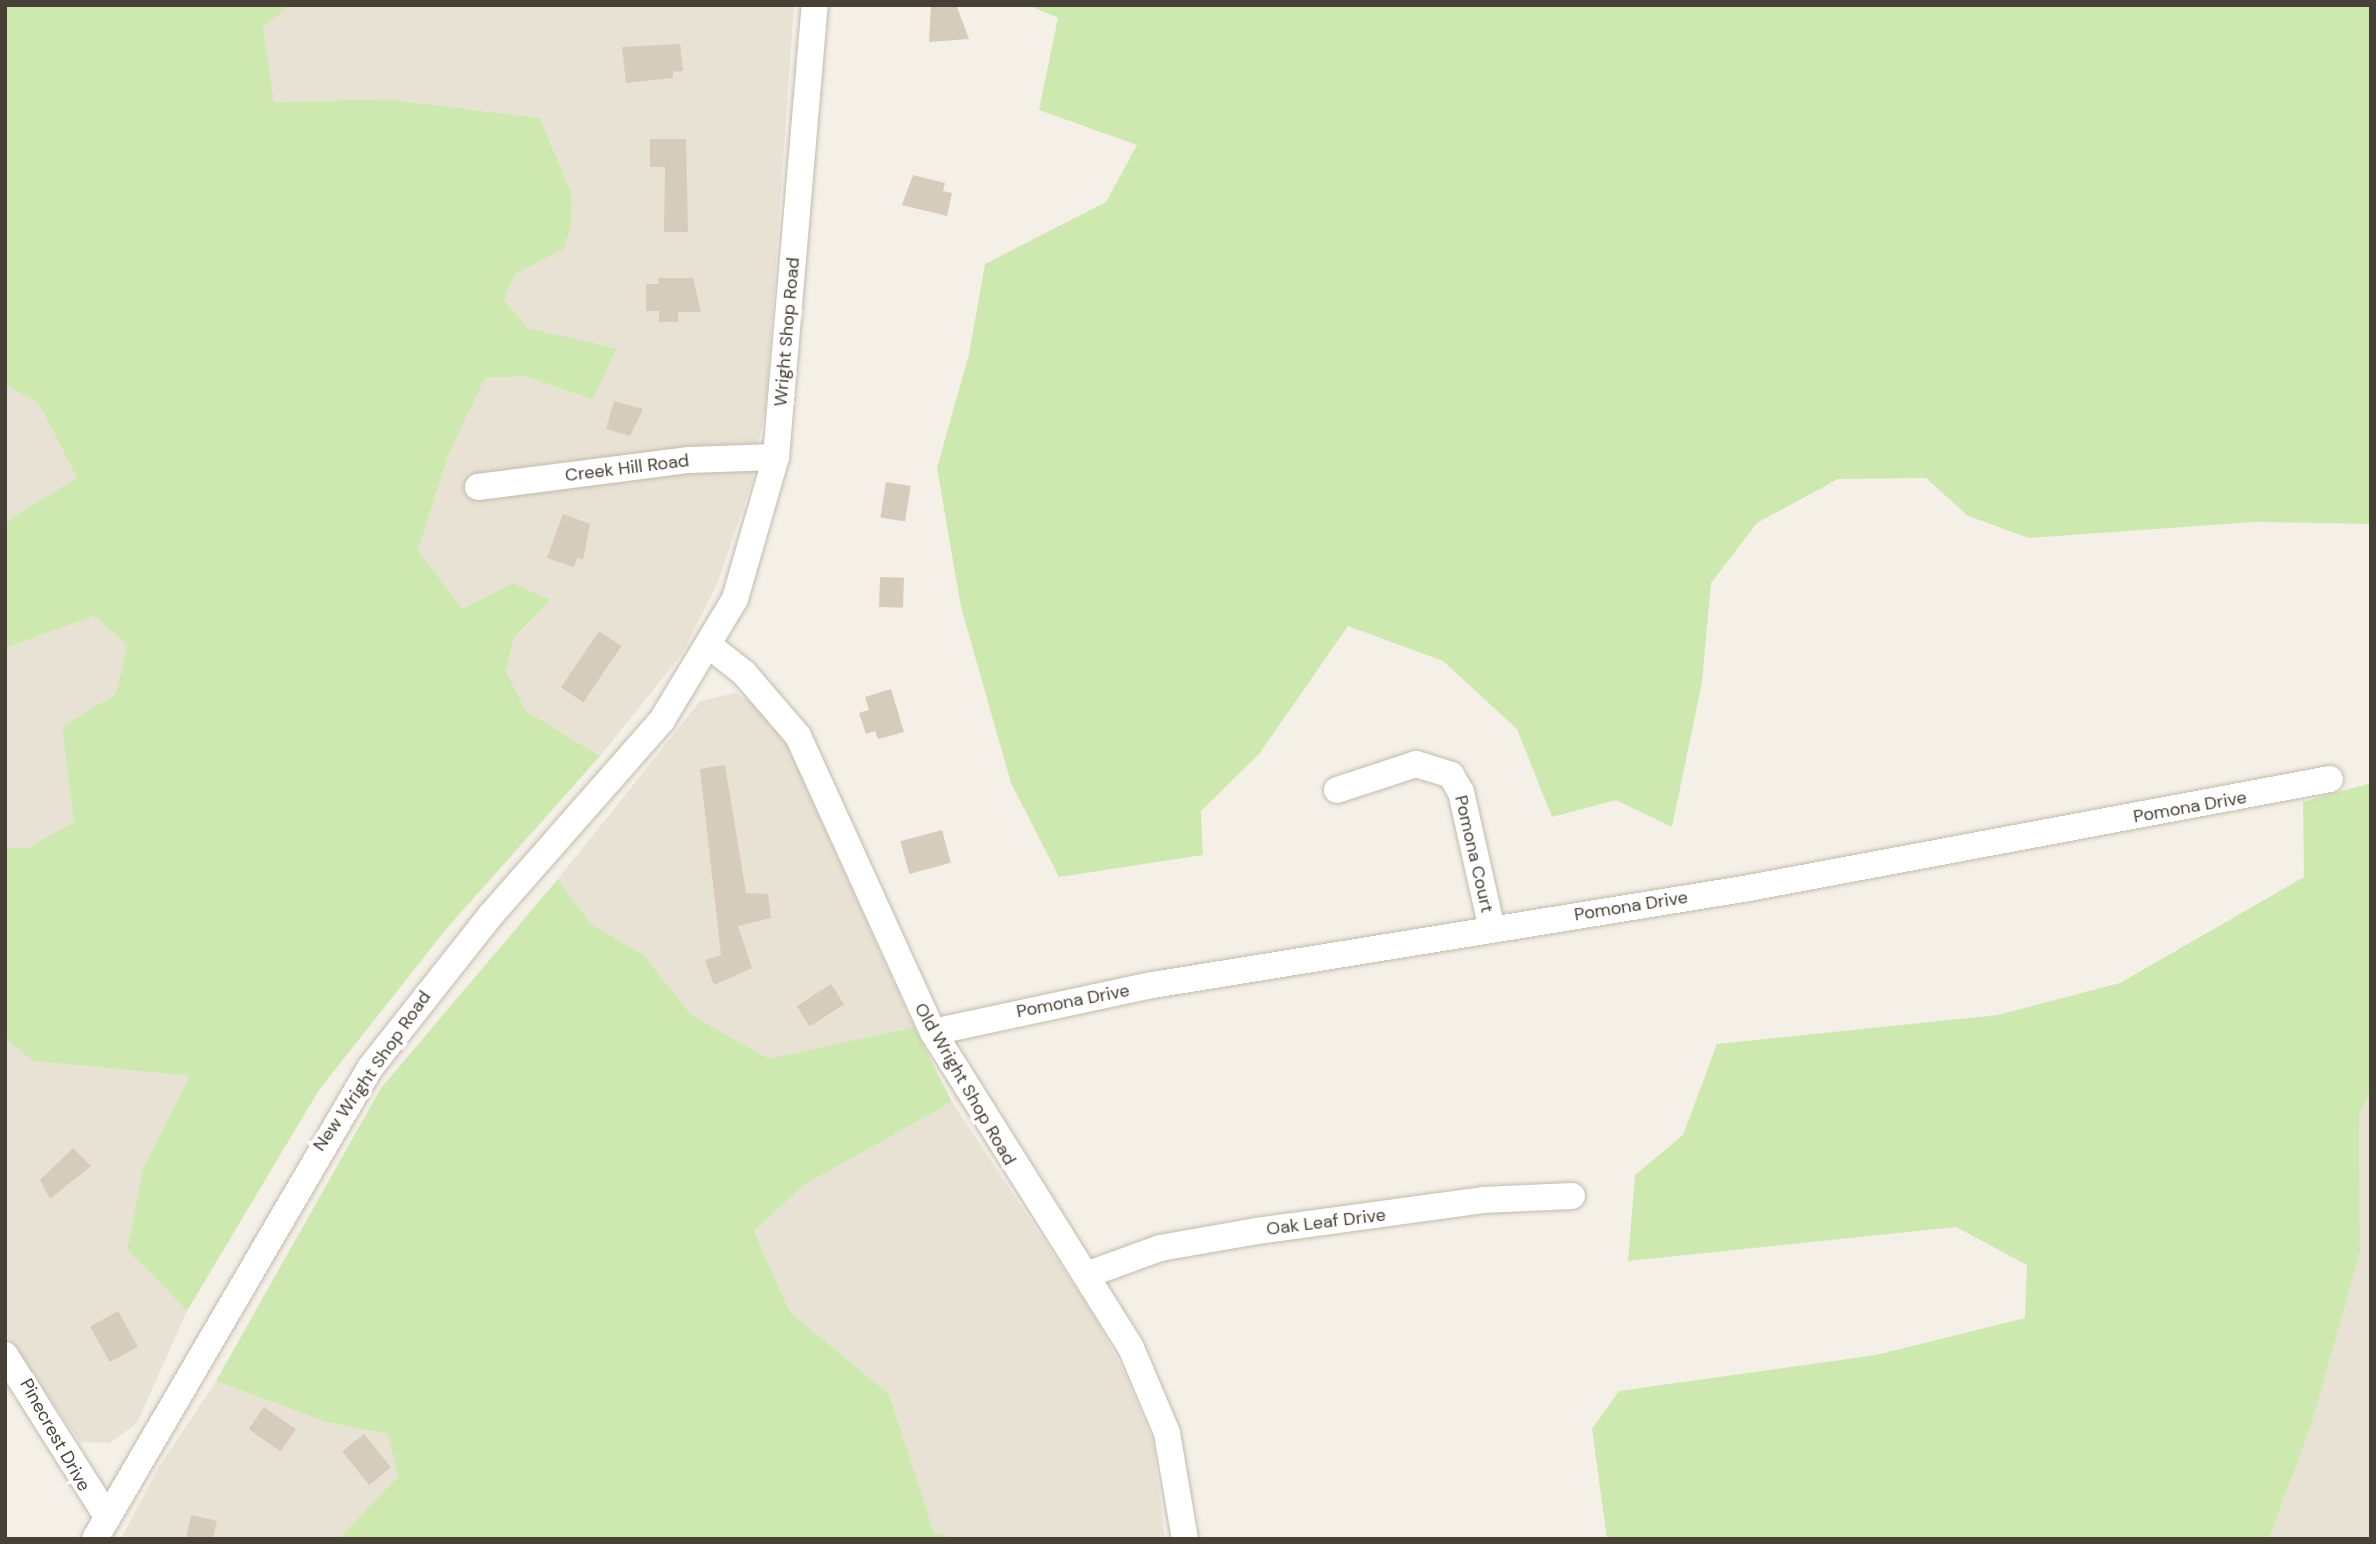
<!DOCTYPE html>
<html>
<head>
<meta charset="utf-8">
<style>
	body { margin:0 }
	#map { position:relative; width:2376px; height:1544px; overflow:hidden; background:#f4f0e7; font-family:"DM Sans",sans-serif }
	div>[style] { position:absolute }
	.residential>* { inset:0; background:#e8e2d5 }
	.green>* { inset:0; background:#cee9af }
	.building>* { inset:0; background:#d6ccbc; transform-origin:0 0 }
	.roads { filter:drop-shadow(0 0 2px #c2bbac) drop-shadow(0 0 2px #c2bbac) }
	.minor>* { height:26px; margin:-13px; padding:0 13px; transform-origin:13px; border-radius:13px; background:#fff }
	span { translate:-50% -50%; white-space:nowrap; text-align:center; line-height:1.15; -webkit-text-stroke:7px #fff; paint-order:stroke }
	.street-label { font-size:18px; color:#474036 }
	.frame { position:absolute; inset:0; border:7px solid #474036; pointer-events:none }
</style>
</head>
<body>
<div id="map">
	<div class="residential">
		<div style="clip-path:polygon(291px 5px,794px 5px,766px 402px,752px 481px,718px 582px,682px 654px,600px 756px,526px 711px,506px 671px,514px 639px,551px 600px,513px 583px,462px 609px,418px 550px,448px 456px,485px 377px,526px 376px,591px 400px,617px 350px,528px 328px,504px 300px,515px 274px,564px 249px,571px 193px,540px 118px,386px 99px,274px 102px,263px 27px)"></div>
		<div style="clip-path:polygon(5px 384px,39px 404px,77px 478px,5px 522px)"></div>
		<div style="clip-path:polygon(94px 616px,127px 645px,116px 694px,62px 726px,75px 822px,27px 848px,5px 848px,5px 648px)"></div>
		<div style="clip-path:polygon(736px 693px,760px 708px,787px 745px,914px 1027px,769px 1060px,690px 1014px,645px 956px,591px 924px,558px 879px,700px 701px)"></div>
		<div style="clip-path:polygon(5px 1038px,33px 1061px,191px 1076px,143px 1168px,127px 1249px,187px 1311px,137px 1423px,110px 1443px,80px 1442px,5px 1333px)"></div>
		<div style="clip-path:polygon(2371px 1091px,2371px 1539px,2269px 1539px,2312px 1423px,2360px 1252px,2359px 1114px)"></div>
		<div style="clip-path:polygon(952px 1102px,1095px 1317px,1127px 1378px,1153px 1442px,1165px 1539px,960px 1539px,934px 1532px,889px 1394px,790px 1312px,754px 1231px,804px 1185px)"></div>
		<div style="clip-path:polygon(216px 1381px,326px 1422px,388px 1434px,399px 1477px,338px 1539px,121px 1539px,157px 1470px)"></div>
	</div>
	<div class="green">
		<div style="clip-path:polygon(5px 5px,291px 5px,263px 27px,274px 102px,386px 99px,540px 118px,571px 193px,572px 221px,564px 249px,515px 274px,504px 300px,528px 328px,617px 349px,592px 400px,526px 376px,485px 378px,448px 456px,418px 550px,462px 609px,513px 583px,551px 600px,514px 638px,506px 671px,526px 711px,600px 756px,447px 928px,319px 1090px,187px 1311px,127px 1249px,143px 1168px,190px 1076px,33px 1061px,5px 1038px,5px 848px,27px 848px,74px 822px,62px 726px,116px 694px,127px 645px,94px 616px,5px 648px,5px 522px,77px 478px,39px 404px,5px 384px)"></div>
		<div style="clip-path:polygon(1028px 5px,2371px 5px,2371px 524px,2255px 522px,2029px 538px,1968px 516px,1926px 478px,1838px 479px,1757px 523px,1711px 583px,1702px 682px,1672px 827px,1616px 800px,1552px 817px,1517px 729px,1443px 661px,1348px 626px,1259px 754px,1201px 811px,1203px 855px,1059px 877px,1011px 783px,961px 607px,937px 468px,969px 354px,985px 264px,1106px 202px,1137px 145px,1039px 110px,1058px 18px)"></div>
		<div style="clip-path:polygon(2371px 783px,2371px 1091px,2359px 1114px,2360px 1252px,2312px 1423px,2269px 1539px,1607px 1539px,1592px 1429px,1619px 1391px,1876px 1355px,2025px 1318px,2027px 1265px,1956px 1227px,1628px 1261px,1635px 1175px,1683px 1135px,1717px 1044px,1998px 1015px,2120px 983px,2304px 877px,2303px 802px)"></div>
		<div style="clip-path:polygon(558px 879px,591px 924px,645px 956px,690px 1014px,769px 1059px,914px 1027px,952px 1102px,804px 1185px,754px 1231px,790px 1312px,889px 1394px,934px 1532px,960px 1539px,338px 1539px,398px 1477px,388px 1434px,326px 1422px,216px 1381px,381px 1088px)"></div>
	</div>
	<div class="building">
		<div style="clip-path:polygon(931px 5px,957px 7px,969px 39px,929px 42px)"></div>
		<div style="clip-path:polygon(680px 44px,683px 71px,673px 72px,673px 78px,626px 83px,622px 47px)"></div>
		<div style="clip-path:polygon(650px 139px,686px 139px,688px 232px,664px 232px,665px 167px,650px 167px)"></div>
		<div style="clip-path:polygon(913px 175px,945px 183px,943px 191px,952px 193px,947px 216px,902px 205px)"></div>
		<div style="clip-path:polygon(658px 278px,693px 278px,701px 312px,678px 312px,678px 322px,659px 322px,659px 311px,646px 311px,646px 284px,659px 284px)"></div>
		<div style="clip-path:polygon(614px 401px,643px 409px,630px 436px,606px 429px)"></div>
		<div style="left:886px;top:482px;width:25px;height:36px;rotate:9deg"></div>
		<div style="clip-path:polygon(563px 514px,590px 524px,583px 560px,577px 558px,574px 567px,547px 558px)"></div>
		<div style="left:880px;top:577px;width:24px;height:30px;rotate:2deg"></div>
		<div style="left:599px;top:631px;width:27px;height:68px;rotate:34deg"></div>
		<div style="clip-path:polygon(891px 689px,904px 732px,878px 739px,875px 731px,866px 734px,859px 713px,869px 710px,865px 697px)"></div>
		<div style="clip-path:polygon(725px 765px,746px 893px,768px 894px,771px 918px,738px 926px,752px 968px,714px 985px,705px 960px,721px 955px,700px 769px)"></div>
		<div style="left:942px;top:830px;width:34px;height:43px;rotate:75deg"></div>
		<div style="left:831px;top:984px;width:24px;height:41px;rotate:57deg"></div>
		<div style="clip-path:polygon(73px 1148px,91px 1166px,50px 1199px,40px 1180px)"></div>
		<div style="left:118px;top:1311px;width:41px;height:32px;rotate:61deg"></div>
		<div style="left:264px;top:1407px;width:39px;height:27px;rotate:35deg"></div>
		<div style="left:364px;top:1434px;width:43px;height:28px;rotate:51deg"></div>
		<div style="clip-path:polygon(191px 1515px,217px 1521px,213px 1539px,186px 1539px)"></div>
	</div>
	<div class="roads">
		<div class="minor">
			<div style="left:478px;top:487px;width:213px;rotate:-7.3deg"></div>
			<div style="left:689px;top:460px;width:87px;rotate:-2deg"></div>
			<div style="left:711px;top:647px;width:42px;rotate:38.2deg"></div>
			<div style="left:744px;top:673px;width:83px;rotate:49.4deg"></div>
			<div style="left:798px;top:736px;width:325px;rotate:65.5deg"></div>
			<div style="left:933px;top:1032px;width:373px;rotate:57.9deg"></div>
			<div style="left:1131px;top:1348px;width:92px;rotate:67deg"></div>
			<div style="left:1167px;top:1433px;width:108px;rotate:80.4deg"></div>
			<div style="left:1337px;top:790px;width:83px;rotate:-18.2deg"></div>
			<div style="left:1416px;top:764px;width:37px;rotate:17deg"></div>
			<div style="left:1451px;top:775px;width:20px;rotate:60deg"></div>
			<div style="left:1461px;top:792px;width:141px;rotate:77.3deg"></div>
			<div style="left:933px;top:1032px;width:225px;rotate:-12.1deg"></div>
			<div style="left:1153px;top:985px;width:604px;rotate:-9.24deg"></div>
			<div style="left:1749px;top:888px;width:591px;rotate:-10.63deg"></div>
			<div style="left:1086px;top:1275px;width:79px;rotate:-20deg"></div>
			<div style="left:1160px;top:1248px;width:98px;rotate:-9.9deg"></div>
			<div style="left:1257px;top:1231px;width:228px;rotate:-7.8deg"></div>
			<div style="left:1483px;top:1200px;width:89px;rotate:-2.6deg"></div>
			<div style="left:5px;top:1355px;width:189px;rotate:57.7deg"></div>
			<div style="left:95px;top:1539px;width:545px;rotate:-59.72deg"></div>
			<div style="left:370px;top:1068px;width:194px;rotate:-51.7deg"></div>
			<div style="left:490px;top:916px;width:261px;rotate:-48.7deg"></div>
			<div style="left:662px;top:720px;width:141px;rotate:-58.9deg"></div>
			<div style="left:735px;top:599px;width:148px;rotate:-73.9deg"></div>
			<div style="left:776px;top:457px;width:454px;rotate:-85.1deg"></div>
		</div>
	</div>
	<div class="street-label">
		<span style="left:787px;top:332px;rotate:-85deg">Wright Shop Road</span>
		<span style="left:627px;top:468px;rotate:-7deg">Creek Hill Road</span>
		<span style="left:2190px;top:807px;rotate:-10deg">Pomona Drive</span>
		<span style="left:1474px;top:854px;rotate:77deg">Pomona Court</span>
		<span style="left:1631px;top:906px;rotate:-9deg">Pomona Drive</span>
		<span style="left:1073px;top:1001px;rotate:-11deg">Pomona Drive</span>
		<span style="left:372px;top:1071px;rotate:-55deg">New Wright Shop Road</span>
		<span style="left:965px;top:1084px;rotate:60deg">Old Wright Shop Road</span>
		<span style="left:1326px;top:1222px;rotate:-7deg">Oak Leaf Drive</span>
		<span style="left:55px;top:1435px;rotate:61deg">Pinecrest Drive</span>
	</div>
	<div class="frame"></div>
</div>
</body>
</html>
